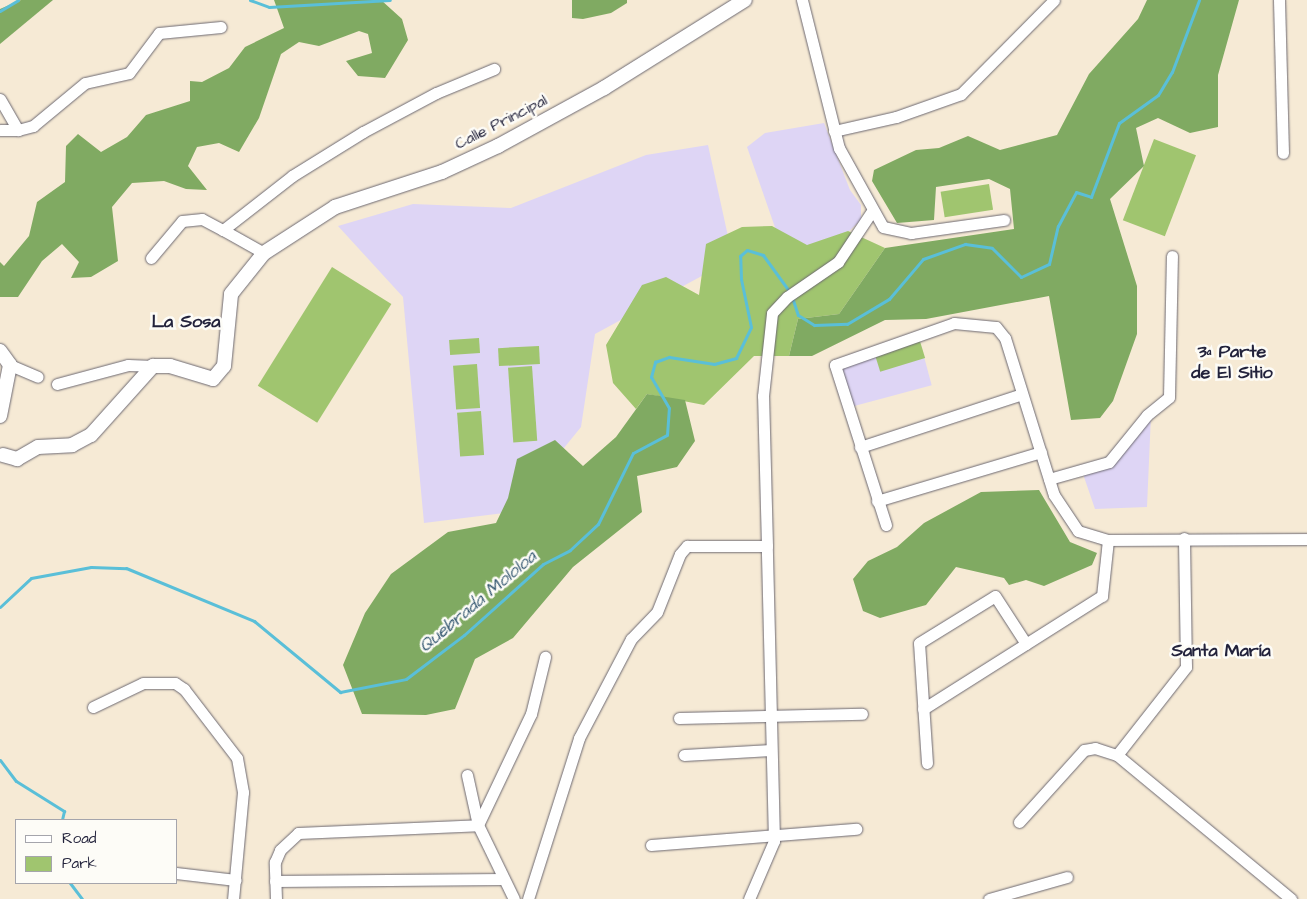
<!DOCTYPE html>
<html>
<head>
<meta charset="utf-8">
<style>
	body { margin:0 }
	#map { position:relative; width:1307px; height:899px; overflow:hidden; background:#f6ead5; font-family:"Architects Daughter",sans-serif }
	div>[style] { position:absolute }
	.built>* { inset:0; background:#ded5f5; transform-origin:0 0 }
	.green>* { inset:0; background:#a0c56f; transform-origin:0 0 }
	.forest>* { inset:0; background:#80aa62 }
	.stream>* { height:3px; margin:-1.5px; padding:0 1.5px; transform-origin:1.5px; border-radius:1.5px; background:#5abfd8 }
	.roads { filter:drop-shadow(0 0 1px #6c6871) drop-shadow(0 0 1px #6c6871) }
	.minor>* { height:11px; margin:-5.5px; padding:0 5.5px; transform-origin:5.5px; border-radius:5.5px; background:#fff }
	.tertiary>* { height:14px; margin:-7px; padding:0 7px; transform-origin:7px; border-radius:7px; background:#fff }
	span { translate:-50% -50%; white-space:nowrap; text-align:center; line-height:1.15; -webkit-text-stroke:5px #fdfcf7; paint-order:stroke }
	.street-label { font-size:16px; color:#22223b }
	.neighbourhood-label { font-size:18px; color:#22223b; font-weight:700 }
	.water-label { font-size:18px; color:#365972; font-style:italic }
	.legend { position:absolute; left:15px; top:819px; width:162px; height:65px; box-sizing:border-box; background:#fdfcf7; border:1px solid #a5a5ac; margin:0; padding:6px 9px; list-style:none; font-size:15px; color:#22223b }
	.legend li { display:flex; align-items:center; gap:10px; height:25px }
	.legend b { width:25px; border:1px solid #a5a5ac }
</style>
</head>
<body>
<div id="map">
	<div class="built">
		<div style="clip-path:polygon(824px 123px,850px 190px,861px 205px,861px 220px,794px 282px,747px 147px,765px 133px)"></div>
		<div style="clip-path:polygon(708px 145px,733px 259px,595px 334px,581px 427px,512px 512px,424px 523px,403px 297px,338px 226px,413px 204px,511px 208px,646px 155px)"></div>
		<div style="left:919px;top:338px;width:49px;height:82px;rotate:75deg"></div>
		<div style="clip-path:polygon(1151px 415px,1147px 507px,1095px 509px,1083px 474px,1119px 459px)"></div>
	</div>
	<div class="green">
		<div style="left:1154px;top:139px;width:45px;height:87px;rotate:21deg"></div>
		<div style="left:989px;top:184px;width:26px;height:49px;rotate:81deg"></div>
		<div style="clip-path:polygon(772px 226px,807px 245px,848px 231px,885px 248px,839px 314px,798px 319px,789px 356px,754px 356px,704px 405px,647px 394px,636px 409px,613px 383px,606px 345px,642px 285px,666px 277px,699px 295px,706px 244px,742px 227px)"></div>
		<div style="left:332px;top:267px;width:70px;height:140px;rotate:32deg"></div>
		<div style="left:479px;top:338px;width:15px;height:30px;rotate:86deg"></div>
		<div style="left:919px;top:338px;width:21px;height:47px;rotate:73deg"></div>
		<div style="left:539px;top:346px;width:18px;height:41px;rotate:87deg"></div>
		<div style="left:477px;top:364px;width:44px;height:24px;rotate:86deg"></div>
		<div style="left:532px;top:366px;width:75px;height:24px;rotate:86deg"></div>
		<div style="left:481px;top:411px;width:44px;height:24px;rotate:86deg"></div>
	</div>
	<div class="forest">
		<div style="clip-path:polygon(21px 0,53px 0,0 44px,0 9px)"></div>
		<div style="clip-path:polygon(274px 0,381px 0,402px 19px,408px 40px,385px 78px,358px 76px,346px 61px,372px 53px,368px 34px,359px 31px,319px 46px,299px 42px,281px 54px,259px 118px,239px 152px,219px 143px,197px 147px,188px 166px,207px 190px,186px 189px,164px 181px,132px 183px,112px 207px,118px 261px,91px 277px,71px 278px,79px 262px,62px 244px,42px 261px,18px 297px,0 297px,0 262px,4px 266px,29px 236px,37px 202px,65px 182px,66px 146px,78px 134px,101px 152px,127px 137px,146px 115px,190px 101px,190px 81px,202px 82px,229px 68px,245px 47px,284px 28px)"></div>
		<div style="clip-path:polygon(572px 0,627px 0,627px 3px,611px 13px,583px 19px,572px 18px)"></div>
		<div style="clip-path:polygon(1147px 0,1239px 0,1218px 75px,1218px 127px,1190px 133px,1158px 118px,1136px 128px,1144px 166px,1110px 199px,1137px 286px,1137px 334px,1113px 401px,1100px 418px,1071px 420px,1049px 296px,926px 319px,885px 320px,812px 356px,789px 356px,798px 319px,839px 314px,885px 248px,1014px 229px,1010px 189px,989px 179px,936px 187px,934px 220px,897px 223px,872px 181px,874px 170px,916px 150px,939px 148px,968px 136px,1000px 150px,1057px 135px,1089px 74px,1138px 19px)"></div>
		<div style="clip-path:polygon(647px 394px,685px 400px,695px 441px,677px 467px,637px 476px,642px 512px,573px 567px,513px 638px,475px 659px,455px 709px,426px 715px,362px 714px,343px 665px,365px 613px,391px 574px,448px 532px,496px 523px,508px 498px,517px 459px,555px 440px,583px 466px,616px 437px)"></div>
		<div style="clip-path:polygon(1039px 490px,1070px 542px,1097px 553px,1092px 565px,1044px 586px,1026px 580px,1009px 585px,1004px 578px,956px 567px,926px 605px,880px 618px,863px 611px,853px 579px,868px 561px,897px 547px,924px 523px,981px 492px)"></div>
	</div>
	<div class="stream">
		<div style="left:250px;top:0;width:20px;rotate:20deg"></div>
		<div style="left:269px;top:7px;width:121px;rotate:-3.3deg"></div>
		<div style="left:0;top:11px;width:21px;rotate:-31deg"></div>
		<div style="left:792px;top:297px;width:19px;rotate:72deg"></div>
		<div style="left:798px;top:315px;width:19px;rotate:32deg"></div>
		<div style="left:814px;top:325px;width:33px;rotate:-2deg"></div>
		<div style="left:847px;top:324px;width:49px;rotate:-30.8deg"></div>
		<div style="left:889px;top:299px;width:52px;rotate:-49.6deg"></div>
		<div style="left:923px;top:259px;width:45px;rotate:-19.7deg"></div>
		<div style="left:965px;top:244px;width:27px;rotate:8deg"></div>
		<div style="left:992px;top:248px;width:41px;rotate:45deg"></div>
		<div style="left:1021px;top:277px;width:31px;rotate:-25deg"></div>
		<div style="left:1049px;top:264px;width:39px;rotate:-77deg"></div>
		<div style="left:1058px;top:226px;width:38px;rotate:-62deg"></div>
		<div style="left:1076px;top:192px;width:16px;rotate:18deg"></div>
		<div style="left:1091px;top:197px;width:79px;rotate:-69.3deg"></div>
		<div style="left:1119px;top:123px;width:48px;rotate:-35.7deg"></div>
		<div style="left:1158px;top:95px;width:27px;rotate:-59deg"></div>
		<div style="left:1172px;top:72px;width:77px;rotate:-69.4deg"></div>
		<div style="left:0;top:607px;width:42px;rotate:-43.1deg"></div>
		<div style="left:31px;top:578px;width:61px;rotate:-10.4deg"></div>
		<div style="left:91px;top:567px;width:35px;rotate:2deg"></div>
		<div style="left:126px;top:568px;width:139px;rotate:22.5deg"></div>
		<div style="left:254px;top:621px;width:112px;rotate:39.5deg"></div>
		<div style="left:340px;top:692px;width:67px;rotate:-11.1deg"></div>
		<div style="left:406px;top:679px;width:73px;rotate:-37.2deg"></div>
		<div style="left:464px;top:635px;width:106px;rotate:-41.9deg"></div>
		<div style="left:543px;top:564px;width:30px;rotate:-27deg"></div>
		<div style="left:570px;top:550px;width:38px;rotate:-43deg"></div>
		<div style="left:598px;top:524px;width:79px;rotate:-63.8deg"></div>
		<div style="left:633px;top:453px;width:38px;rotate:-28deg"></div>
		<div style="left:667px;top:435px;width:27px;rotate:-86deg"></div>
		<div style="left:669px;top:408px;width:36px;rotate:-120deg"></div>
		<div style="left:651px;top:377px;width:16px;rotate:-75deg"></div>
		<div style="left:655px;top:362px;width:15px;rotate:-20deg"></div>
		<div style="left:669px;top:357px;width:46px;rotate:8.8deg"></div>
		<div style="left:714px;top:364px;width:23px;rotate:-15deg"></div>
		<div style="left:736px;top:358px;width:34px;rotate:-64deg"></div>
		<div style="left:751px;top:327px;width:49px;rotate:-101.8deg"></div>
		<div style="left:741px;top:279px;width:23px;rotate:-92deg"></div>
		<div style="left:740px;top:256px;width:9px;rotate:-41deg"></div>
		<div style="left:747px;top:250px;width:17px;rotate:17deg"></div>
		<div style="left:763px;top:255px;width:44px;rotate:54.2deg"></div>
		<div style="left:0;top:760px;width:26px;rotate:53deg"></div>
		<div style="left:16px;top:781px;width:57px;rotate:32deg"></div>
		<div style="left:64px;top:811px;width:9px;rotate:103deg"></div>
		<div style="left:70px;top:883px;width:20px;rotate:53deg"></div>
	</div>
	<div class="roads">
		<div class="minor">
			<div style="left:802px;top:0;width:153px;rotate:76deg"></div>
			<div style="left:839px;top:148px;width:90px;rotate:60.9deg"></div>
			<div style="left:883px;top:227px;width:29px;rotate:12deg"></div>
			<div style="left:911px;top:233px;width:94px;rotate:-8deg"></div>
			<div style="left:1279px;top:0;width:153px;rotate:88.5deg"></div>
			<div style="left:0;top:99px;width:36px;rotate:60deg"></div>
			<div style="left:18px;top:130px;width:16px;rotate:-15deg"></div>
			<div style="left:33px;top:126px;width:67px;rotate:-39.6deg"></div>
			<div style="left:85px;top:83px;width:45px;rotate:-12.8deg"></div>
			<div style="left:129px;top:73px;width:50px;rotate:-53.1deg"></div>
			<div style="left:159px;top:33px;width:62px;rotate:-5.5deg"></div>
			<div style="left:0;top:130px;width:18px"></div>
			<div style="left:834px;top:131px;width:64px;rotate:-12.7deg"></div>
			<div style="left:896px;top:117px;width:69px;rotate:-19.5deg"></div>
			<div style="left:961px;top:94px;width:132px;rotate:-45.3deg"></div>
			<div style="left:264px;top:253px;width:47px;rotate:-150.7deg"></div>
			<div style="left:223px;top:230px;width:88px;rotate:-38deg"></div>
			<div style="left:292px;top:176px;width:84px;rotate:-31.8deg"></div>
			<div style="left:363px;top:132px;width:83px;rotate:-28.1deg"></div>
			<div style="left:436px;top:93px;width:63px;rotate:-22.5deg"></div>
			<div style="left:151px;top:258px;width:48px;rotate:-50deg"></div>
			<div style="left:182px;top:221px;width:20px;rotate:-6deg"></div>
			<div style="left:202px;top:219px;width:24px;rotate:28deg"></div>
			<div style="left:10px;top:365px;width:30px;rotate:23deg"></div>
			<div style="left:57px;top:384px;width:73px;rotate:-15deg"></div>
			<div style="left:128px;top:365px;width:25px;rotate:2deg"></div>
			<div style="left:860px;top:447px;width:170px;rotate:-18.1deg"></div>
			<div style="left:1049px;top:479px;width:62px;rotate:-15.8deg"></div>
			<div style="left:1109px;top:462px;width:60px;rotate:-51deg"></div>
			<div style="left:1147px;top:415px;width:28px;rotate:-39deg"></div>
			<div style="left:1169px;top:397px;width:141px;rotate:-88.8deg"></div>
			<div style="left:877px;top:501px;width:171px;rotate:-16.6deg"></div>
			<div style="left:886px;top:525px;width:168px;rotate:-107.7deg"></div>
			<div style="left:835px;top:365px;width:126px;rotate:-19.4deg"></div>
			<div style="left:954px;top:323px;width:42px;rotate:5.4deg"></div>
			<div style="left:996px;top:327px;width:14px;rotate:51deg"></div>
			<div style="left:1005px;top:338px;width:164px;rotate:72.7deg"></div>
			<div style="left:1054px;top:495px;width:43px;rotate:56.3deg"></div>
			<div style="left:1078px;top:531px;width:31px;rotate:17deg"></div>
			<div style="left:1108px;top:540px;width:199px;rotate:-0.3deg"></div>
			<div style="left:93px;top:707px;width:55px;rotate:-25.6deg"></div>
			<div style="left:143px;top:683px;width:32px"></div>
			<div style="left:175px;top:683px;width:11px;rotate:34deg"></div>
			<div style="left:184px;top:689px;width:87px;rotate:52.5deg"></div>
			<div style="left:237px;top:758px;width:35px;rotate:80deg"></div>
			<div style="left:243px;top:792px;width:107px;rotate:95.3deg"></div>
			<div style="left:923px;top:709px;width:212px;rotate:-32.3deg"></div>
			<div style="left:1102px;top:596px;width:56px;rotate:-83.9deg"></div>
			<div style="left:679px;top:718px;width:183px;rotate:-1.3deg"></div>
			<div style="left:684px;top:755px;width:87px;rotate:-3.3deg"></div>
			<div style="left:1117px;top:755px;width:112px;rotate:-51.9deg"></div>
			<div style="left:1186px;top:667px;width:129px;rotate:-90.9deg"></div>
			<div style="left:927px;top:763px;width:120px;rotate:-93.8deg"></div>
			<div style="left:919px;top:643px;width:89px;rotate:-31.7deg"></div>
			<div style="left:995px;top:596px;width:57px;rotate:57.1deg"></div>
			<div style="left:467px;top:775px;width:51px;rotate:77.6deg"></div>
			<div style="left:478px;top:825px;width:82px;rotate:64.1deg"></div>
			<div style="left:1019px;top:822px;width:97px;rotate:-47.9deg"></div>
			<div style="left:1084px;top:750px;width:11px;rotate:-10deg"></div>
			<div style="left:1095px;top:748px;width:23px;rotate:18deg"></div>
			<div style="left:1117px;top:755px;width:226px;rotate:39.6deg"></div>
			<div style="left:651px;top:845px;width:206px;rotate:-4.5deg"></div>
			<div style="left:176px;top:873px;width:60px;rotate:6.7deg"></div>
			<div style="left:275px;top:881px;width:228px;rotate:-0.5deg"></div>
			<div style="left:276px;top:899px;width:37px;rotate:-92deg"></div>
			<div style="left:275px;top:862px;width:13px;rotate:-67deg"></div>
			<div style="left:280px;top:850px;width:25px;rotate:-43deg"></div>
			<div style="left:298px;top:833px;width:180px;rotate:-2.5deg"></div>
			<div style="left:478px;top:825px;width:123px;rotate:-64.5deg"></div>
			<div style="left:531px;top:714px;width:59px;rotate:-76.2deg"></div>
			<div style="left:528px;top:899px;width:169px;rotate:-72.4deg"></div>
			<div style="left:579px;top:738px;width:112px;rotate:-62.3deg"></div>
			<div style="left:631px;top:639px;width:37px;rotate:-46deg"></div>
			<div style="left:657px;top:612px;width:62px;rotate:-68.4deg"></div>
			<div style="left:680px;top:554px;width:11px;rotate:-49deg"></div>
			<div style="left:687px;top:546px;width:80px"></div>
			<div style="left:767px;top:546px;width:150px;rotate:-91.5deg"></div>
			<div style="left:763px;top:396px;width:83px;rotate:-83.8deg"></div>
			<div style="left:772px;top:313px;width:22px;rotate:-47deg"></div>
			<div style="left:787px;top:297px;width:62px;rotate:-34.5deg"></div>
			<div style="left:838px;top:262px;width:61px;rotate:-56.3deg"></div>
			<div style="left:749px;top:899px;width:63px;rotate:-66.7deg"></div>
			<div style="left:774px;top:841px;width:295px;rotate:-91.4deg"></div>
			<div style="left:989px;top:899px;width:81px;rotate:-15.8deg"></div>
		</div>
		<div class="tertiary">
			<div style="left:0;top:351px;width:17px;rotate:54deg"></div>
			<div style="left:10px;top:365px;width:52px;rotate:101.1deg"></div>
			<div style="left:3px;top:455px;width:15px;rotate:16deg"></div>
			<div style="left:17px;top:459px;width:24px;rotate:-30deg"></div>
			<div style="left:38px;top:447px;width:34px;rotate:-3deg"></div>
			<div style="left:72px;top:445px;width:21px;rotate:-28deg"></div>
			<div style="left:91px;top:435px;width:93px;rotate:-48.1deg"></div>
			<div style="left:153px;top:366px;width:17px"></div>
			<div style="left:170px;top:366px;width:45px;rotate:16.8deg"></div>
			<div style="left:213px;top:379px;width:17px;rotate:-50deg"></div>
			<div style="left:224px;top:366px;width:72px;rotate:-84.4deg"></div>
			<div style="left:231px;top:294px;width:53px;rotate:-51.2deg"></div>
			<div style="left:264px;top:253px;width:85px;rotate:-32.9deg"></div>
			<div style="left:335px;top:207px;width:113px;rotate:-18.1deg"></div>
			<div style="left:442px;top:172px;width:62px;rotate:-24.9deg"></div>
			<div style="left:498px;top:146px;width:121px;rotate:-28.7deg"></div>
			<div style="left:604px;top:88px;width:166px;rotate:-32deg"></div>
		</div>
	</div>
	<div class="street-label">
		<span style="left:501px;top:122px;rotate:-27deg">Calle Principal</span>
	</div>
	<div class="neighbourhood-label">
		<span style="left:186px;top:322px">La Sosa</span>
		<span style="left:1232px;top:363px">3ª Parte<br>de El Sitio</span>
		<span style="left:1221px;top:651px">Santa María</span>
	</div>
	<div class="water-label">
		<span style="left:478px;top:602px;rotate:-40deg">Quebrada Mololoa</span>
	</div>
	<ul class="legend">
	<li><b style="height:6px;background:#fff"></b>Road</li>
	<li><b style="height:14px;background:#a0c56f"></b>Park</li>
	</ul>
</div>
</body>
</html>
